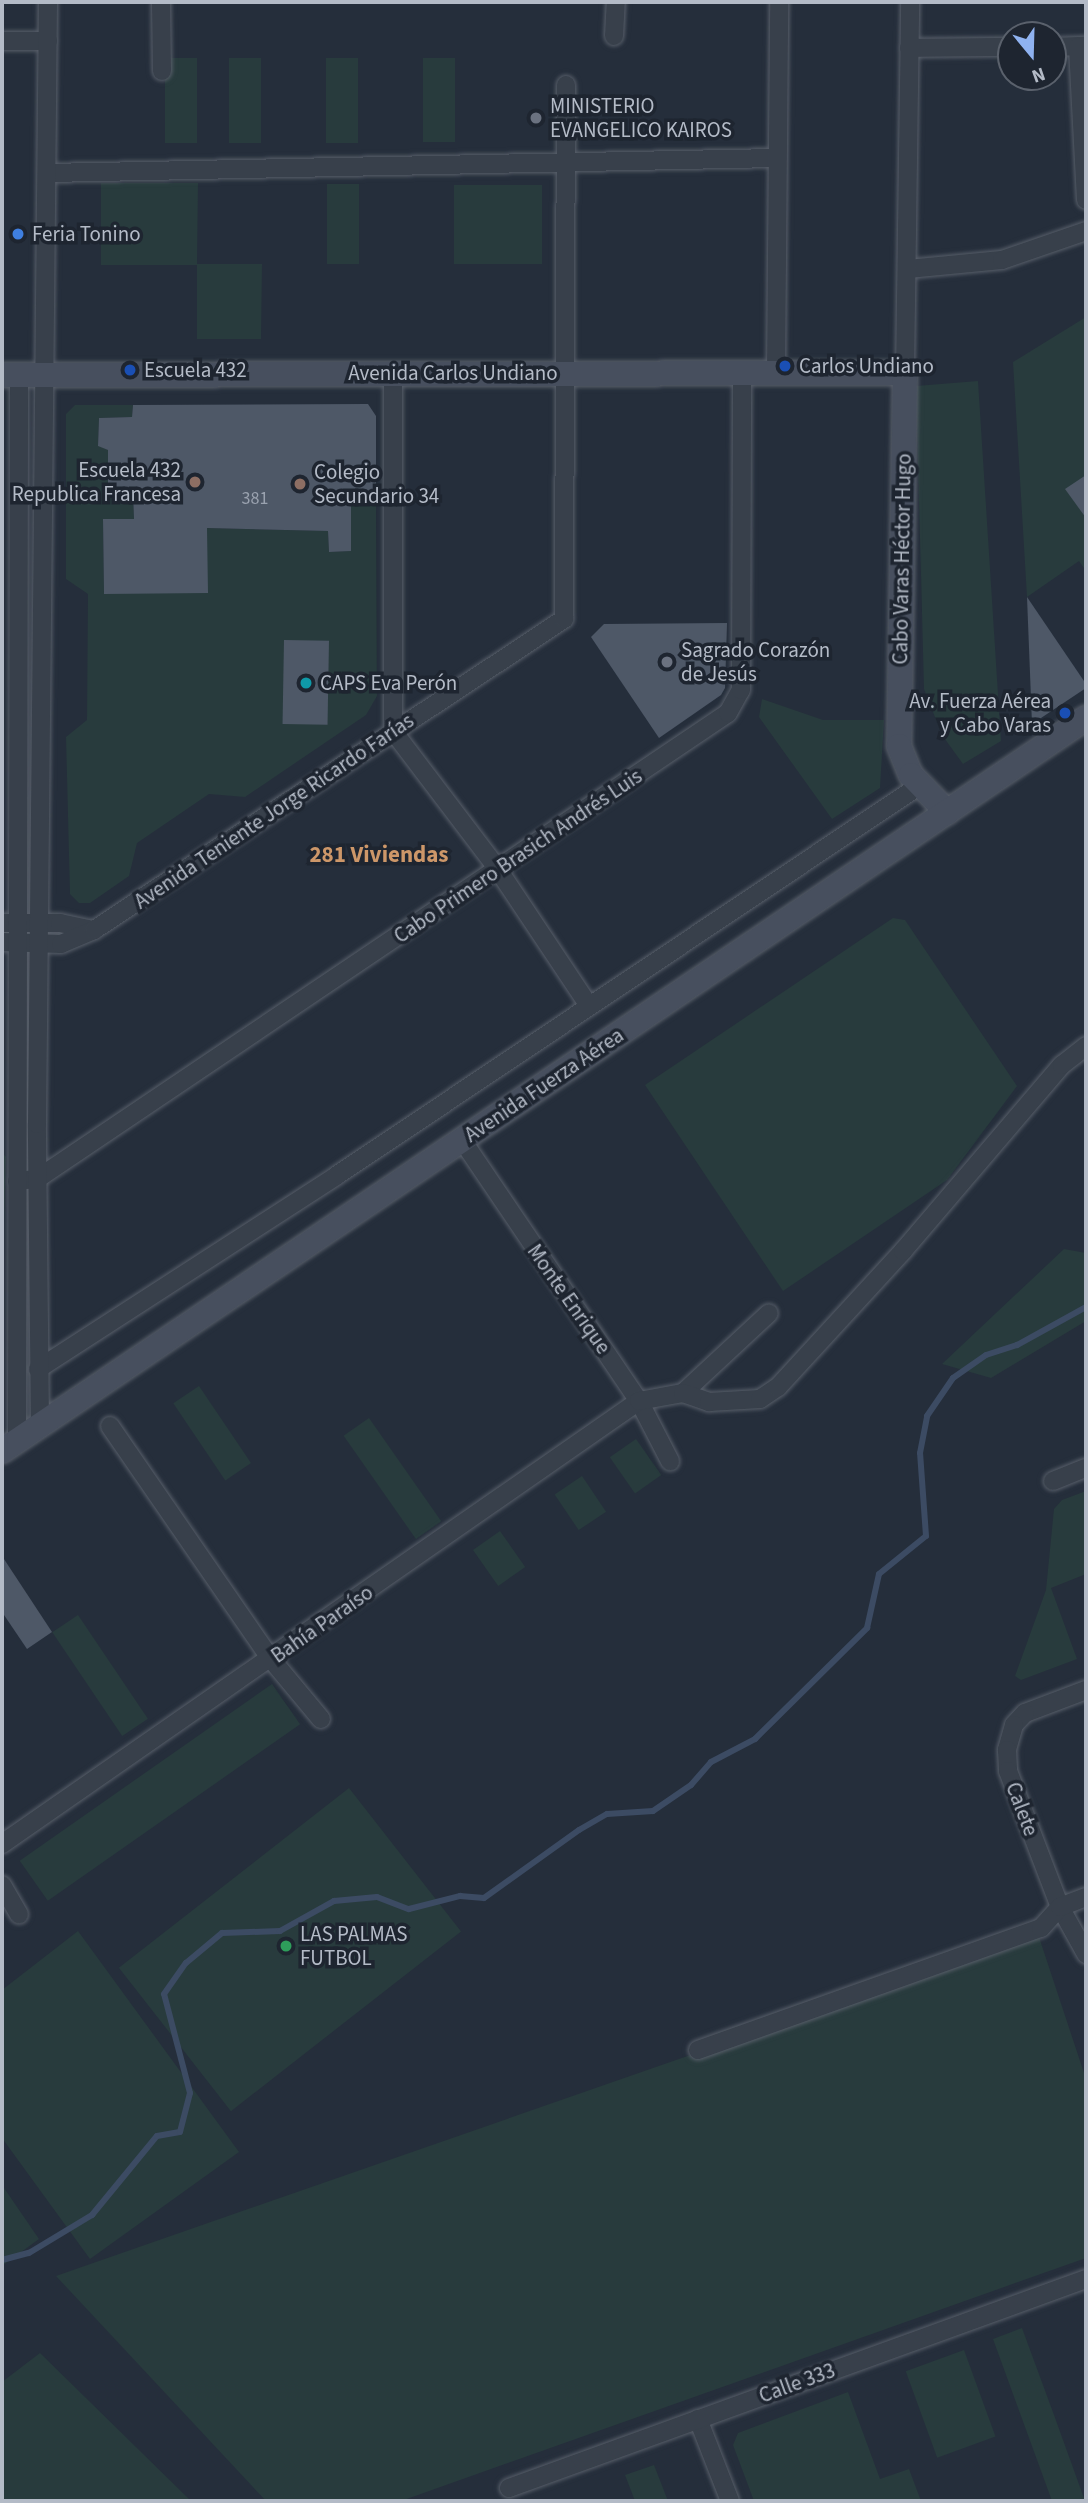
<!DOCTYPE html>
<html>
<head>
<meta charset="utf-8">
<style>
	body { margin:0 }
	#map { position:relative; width:1088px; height:2503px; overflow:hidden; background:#252e3b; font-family:"Source Sans 3",sans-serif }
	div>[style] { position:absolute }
	.green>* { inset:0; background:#283b3d; transform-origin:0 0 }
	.stream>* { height:6px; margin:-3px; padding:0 3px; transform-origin:3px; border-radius:3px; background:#3c4b63 }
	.building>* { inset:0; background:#4e5867; transform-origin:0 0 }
	.roads { filter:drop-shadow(0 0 2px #575e69) drop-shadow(0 0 2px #575e69) }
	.street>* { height:18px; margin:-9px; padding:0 9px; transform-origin:9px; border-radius:9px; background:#38404b }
	.secondary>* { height:24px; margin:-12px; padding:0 12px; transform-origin:12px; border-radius:12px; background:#474f5e }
	.dots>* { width:19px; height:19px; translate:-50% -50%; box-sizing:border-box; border:4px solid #1e2530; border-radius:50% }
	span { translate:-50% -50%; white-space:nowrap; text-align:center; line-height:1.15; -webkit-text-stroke:7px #1e2530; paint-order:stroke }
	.number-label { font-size:18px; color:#9aa2af }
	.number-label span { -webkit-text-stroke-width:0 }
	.poi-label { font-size:21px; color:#b4bbc7 }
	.left { translate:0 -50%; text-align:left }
	.right { translate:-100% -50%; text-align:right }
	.street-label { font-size:21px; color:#b4bbc7 }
	.neighbourhood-label { font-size:23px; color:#cd9769; font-weight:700 }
	.frame { position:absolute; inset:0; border:4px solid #b4bbc7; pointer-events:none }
	.north { position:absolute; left:997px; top:21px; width:70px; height:70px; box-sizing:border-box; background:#1e2530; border:2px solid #5a616c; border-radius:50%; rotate:161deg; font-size:19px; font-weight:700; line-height:28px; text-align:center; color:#b4bbc7 }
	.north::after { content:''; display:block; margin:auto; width:24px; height:32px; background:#8fb2f0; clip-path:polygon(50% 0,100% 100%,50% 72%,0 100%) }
</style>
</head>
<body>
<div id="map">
	<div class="green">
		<div style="left:165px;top:58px;width:32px;height:85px"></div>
		<div style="left:229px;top:58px;width:32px;height:85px"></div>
		<div style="left:326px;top:58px;width:32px;height:85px"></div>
		<div style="left:423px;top:58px;width:32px;height:84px"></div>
		<div style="clip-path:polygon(101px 183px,198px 183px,197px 264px,262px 264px,261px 339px,197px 339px,197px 265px,101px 265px)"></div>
		<div style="left:327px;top:184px;width:32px;height:80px"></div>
		<div style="left:454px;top:185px;width:88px;height:79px"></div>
		<div style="clip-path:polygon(1086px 317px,1086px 571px,1079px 561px,1027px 597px,1013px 362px)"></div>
		<div style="clip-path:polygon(978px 381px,1001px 741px,963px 764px,942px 735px,924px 689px,916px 386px)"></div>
		<div style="clip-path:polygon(75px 405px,133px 405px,132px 417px,99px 418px,98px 445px,108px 450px,108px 487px,133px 493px,134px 519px,103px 519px,104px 594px,207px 528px,328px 531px,329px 552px,350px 551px,351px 504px,376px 504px,377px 696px,366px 715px,245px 797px,209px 794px,137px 843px,129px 876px,90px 903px,79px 903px,70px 894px,66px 737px,87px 720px,88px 594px,66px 579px,66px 414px)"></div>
		<div style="clip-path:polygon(762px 699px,823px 720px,884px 720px,880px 788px,832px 819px,759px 717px)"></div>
		<div style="clip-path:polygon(893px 918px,905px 920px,1017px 1086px,947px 1180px,783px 1291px,645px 1085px)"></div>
		<div style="clip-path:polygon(2px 1152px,6px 1157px,2px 1288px)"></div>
		<div style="clip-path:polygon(1064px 1249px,1086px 1253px,1086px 1321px,991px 1378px,942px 1364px)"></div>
		<div style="left:199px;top:1386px;width:93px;height:31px;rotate:56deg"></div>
		<div style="left:369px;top:1418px;width:126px;height:31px;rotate:55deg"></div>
		<div style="left:636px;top:1439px;width:44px;height:32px;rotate:55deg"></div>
		<div style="left:582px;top:1476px;width:43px;height:33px;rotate:56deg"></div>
		<div style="clip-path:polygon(1086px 1491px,1086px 1574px,1051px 1588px,1077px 1659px,1021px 1680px,1015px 1676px,1046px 1590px,1054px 1509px,1062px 1500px)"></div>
		<div style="left:500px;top:1531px;width:44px;height:33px;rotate:55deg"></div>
		<div style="left:78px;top:1615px;width:125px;height:31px;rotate:56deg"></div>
		<div style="left:272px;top:1684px;width:49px;height:308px;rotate:55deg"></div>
		<div style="left:349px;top:1788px;width:182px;height:292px;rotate:52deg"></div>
		<div style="clip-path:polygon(78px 1931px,239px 2152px,90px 2259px,2px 2138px,2px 1990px)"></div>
		<div style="clip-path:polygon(1038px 1934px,1086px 2079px,1086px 2258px,401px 2501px,266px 2501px,56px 2276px)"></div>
		<div style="clip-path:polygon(2px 2185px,39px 2239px,2px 2266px)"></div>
		<div style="clip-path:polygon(1022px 2328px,1054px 2415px,1085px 2501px,1052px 2501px,993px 2339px)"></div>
		<div style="left:964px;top:2350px;width:92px;height:62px;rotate:70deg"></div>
		<div style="clip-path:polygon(40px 2353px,191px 2501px,2px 2501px,2px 2382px)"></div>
		<div style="clip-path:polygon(848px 2392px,880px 2479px,909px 2469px,921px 2501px,754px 2501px,733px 2445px,738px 2433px)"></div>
		<div style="clip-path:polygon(654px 2465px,668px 2501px,635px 2501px,625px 2475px)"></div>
	</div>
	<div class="stream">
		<div style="left:2px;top:2260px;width:28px;rotate:-15deg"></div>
		<div style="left:29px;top:2253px;width:74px;rotate:-31.1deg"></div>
		<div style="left:92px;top:2215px;width:102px;rotate:-50.6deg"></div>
		<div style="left:157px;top:2136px;width:23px;rotate:-10deg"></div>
		<div style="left:180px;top:2132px;width:40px;rotate:-75.6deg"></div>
		<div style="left:190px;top:2093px;width:102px;rotate:-104.7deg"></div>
		<div style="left:164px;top:1994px;width:38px;rotate:-55deg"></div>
		<div style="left:186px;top:1963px;width:47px;rotate:-39.8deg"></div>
		<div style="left:222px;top:1933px;width:58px;rotate:-2deg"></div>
		<div style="left:280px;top:1931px;width:62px;rotate:-29.1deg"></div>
		<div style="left:334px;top:1901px;width:43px;rotate:-5.3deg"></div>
		<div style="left:377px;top:1897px;width:34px;rotate:21deg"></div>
		<div style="left:409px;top:1909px;width:53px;rotate:-14.3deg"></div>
		<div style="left:460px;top:1896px;width:24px;rotate:5deg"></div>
		<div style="left:484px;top:1898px;width:117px;rotate:-35.6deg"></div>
		<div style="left:579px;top:1830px;width:32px;rotate:-30deg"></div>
		<div style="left:607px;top:1814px;width:46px;rotate:-3.7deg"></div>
		<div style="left:653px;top:1811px;width:46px;rotate:-34.4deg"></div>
		<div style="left:691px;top:1785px;width:30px;rotate:-49deg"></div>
		<div style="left:711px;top:1762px;width:50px;rotate:-27.6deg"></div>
		<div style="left:755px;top:1739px;width:158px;rotate:-44.7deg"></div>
		<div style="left:867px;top:1628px;width:55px;rotate:-77.5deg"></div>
		<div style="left:879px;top:1574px;width:60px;rotate:-39deg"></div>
		<div style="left:926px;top:1536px;width:83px;rotate:-94.1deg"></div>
		<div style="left:920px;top:1453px;width:38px;rotate:-79deg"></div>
		<div style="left:927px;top:1416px;width:46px;rotate:-55.6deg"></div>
		<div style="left:953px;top:1378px;width:40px;rotate:-34.9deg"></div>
		<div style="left:986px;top:1355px;width:33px;rotate:-18deg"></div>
		<div style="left:1017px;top:1345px;width:79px;rotate:-28.8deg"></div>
	</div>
	<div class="building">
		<div style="clip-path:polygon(368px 404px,376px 416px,376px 504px,351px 504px,351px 551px,329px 552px,328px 531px,207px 528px,208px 593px,104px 594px,103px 519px,134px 519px,133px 493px,108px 487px,108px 450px,98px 446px,99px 418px,132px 417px,133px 405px)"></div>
		<div style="clip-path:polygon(1086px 475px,1086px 518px,1065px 489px)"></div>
		<div style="clip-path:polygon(1027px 597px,1086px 684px,1086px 688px,1032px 724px)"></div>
		<div style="clip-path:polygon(727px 623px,725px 688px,721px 695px,659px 738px,591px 637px,604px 624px)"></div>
		<div style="left:284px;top:640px;width:45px;height:84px;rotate:1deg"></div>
		<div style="clip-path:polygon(2px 1556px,52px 1632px,27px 1649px,2px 1612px)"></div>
	</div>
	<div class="roads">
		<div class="street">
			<div style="left:161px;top:2px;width:69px;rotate:89.2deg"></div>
			<div style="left:614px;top:36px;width:34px;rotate:-87deg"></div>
			<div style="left:2px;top:41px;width:46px"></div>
			<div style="left:1053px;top:47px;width:33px;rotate:-2deg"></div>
			<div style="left:1078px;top:47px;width:153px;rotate:87deg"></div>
			<div style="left:909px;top:48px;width:102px;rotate:-0.6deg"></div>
			<div style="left:48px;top:173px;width:728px;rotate:-1.18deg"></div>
			<div style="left:908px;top:269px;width:94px;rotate:-5.5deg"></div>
			<div style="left:1002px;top:260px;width:89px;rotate:-19deg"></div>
			<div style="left:776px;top:372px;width:370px;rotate:-89.5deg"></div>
			<div style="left:393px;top:373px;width:358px;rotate:90deg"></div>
			<div style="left:393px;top:731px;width:172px;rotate:52.8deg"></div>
			<div style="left:497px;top:868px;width:166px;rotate:56.3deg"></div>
			<div style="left:905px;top:373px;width:371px;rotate:-89.2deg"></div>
			<div style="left:2px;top:923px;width:58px"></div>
			<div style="left:60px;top:923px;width:35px;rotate:12deg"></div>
			<div style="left:2px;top:942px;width:59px;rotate:1.9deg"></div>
			<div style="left:61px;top:944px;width:36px;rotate:-23deg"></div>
			<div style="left:94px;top:930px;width:564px;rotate:-33.49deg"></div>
			<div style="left:564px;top:619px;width:534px;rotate:-89.79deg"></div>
			<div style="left:462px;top:1140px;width:315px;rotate:55.9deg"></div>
			<div style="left:639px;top:1401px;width:68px;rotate:62.7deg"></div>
			<div style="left:17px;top:1181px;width:20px;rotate:-6deg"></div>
			<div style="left:37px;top:1179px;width:833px;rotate:-34deg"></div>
			<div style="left:728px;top:713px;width:26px;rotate:-61deg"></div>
			<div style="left:741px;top:690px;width:319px;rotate:-89.8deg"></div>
			<div style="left:38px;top:1369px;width:355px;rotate:-32.9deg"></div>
			<div style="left:336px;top:1176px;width:703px;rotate:-33.8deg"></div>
			<div style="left:683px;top:1393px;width:117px;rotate:-42.9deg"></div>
			<div style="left:40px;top:1425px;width:301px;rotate:-90.6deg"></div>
			<div style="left:37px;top:1124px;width:1122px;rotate:-89.44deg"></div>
			<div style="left:110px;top:1426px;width:283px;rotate:55.4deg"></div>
			<div style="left:271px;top:1659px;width:78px;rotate:50.2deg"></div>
			<div style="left:17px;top:1441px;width:1066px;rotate:-89.89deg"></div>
			<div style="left:1053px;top:1481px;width:35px;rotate:-22deg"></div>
			<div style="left:1086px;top:1690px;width:65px;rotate:159.3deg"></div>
			<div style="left:1025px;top:1713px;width:16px;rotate:133deg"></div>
			<div style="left:1014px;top:1725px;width:26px;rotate:106deg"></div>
			<div style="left:1007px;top:1750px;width:21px;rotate:87deg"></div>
			<div style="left:1008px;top:1771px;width:146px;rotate:69.1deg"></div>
			<div style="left:1060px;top:1907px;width:54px;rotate:61deg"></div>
			<div style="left:2px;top:1844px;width:776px;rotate:-34.82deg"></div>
			<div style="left:639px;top:1401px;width:45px;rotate:-10.3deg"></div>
			<div style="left:683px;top:1393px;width:28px;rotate:19deg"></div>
			<div style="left:709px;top:1402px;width:51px;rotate:-3.4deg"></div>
			<div style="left:760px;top:1399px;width:22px;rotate:-34deg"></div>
			<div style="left:778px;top:1387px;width:185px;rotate:-47.4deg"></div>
			<div style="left:903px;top:1251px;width:245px;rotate:-49.5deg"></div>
			<div style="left:1062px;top:1065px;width:31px;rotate:-38deg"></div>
			<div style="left:2px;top:1885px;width:34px;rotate:60deg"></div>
			<div style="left:698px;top:2050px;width:364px;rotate:-19.6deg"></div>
			<div style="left:1041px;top:1928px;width:28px;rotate:-48deg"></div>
			<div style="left:1060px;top:1907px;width:28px;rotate:-21deg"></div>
			<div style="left:698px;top:2419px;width:88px;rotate:68.7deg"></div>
			<div style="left:509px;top:2488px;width:614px;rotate:-19.91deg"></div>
		</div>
		<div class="secondary">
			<div style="left:2px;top:375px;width:903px;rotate:-0.13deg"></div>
			<div style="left:905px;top:373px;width:373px;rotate:90.9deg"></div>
			<div style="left:899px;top:746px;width:31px;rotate:68deg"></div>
			<div style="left:911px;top:775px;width:52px;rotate:45.8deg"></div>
			<div style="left:2px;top:1451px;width:1309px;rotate:-34.07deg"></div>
		</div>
	</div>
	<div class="dots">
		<div style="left:536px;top:118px;background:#6b7280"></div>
		<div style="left:18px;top:234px;background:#3f7fe0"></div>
		<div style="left:785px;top:366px;background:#1a4fb4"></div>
		<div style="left:130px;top:370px;background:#1a4fb4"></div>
		<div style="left:195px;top:482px;background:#8d6e63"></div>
		<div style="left:300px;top:484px;background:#8d6e63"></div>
		<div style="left:667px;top:662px;background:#6b7280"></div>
		<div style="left:306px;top:683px;background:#0f9aa8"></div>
		<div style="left:1065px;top:713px;background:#1a4fb4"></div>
		<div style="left:286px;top:1946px;background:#2e9e5b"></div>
	</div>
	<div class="number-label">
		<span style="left:255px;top:499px">381</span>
	</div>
	<div class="poi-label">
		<span class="left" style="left:550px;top:118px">MINISTERIO<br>EVANGELICO KAIROS</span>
		<span class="left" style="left:32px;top:234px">Feria Tonino</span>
		<span class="left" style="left:799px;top:366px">Carlos Undiano</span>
		<span class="left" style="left:144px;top:370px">Escuela 432</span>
		<span class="right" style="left:181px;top:482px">Escuela 432<br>Republica Francesa</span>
		<span class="left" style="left:314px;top:484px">Colegio<br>Secundario 34</span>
		<span class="left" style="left:681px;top:662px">Sagrado Corazón<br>de Jesús</span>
		<span class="left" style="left:320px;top:683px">CAPS Eva Perón</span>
		<span class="right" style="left:1051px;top:713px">Av. Fuerza Aérea<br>y Cabo Varas</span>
		<span class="left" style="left:300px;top:1946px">LAS PALMAS<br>FUTBOL</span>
	</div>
	<div class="street-label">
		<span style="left:453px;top:373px">Avenida Carlos Undiano</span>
		<span style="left:902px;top:559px;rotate:-89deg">Cabo Varas Héctor Hugo</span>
		<span style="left:274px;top:811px;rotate:-34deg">Avenida Teniente Jorge Ricardo Farías</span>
		<span style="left:518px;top:856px;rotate:-34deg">Cabo Primero Brasich Andrés Luis</span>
		<span style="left:544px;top:1085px;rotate:-34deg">Avenida Fuerza Aérea</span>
		<span style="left:569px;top:1299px;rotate:55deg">Monte Enrique</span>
		<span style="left:322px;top:1624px;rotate:-35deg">Bahía Paraíso</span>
		<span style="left:1022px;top:1809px;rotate:69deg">Calete</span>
		<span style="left:797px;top:2383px;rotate:-20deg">Calle 333</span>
	</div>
	<div class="neighbourhood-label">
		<span style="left:379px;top:855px">281 Viviendas</span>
	</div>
	<div class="frame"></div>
	<div class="north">N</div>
</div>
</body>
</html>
